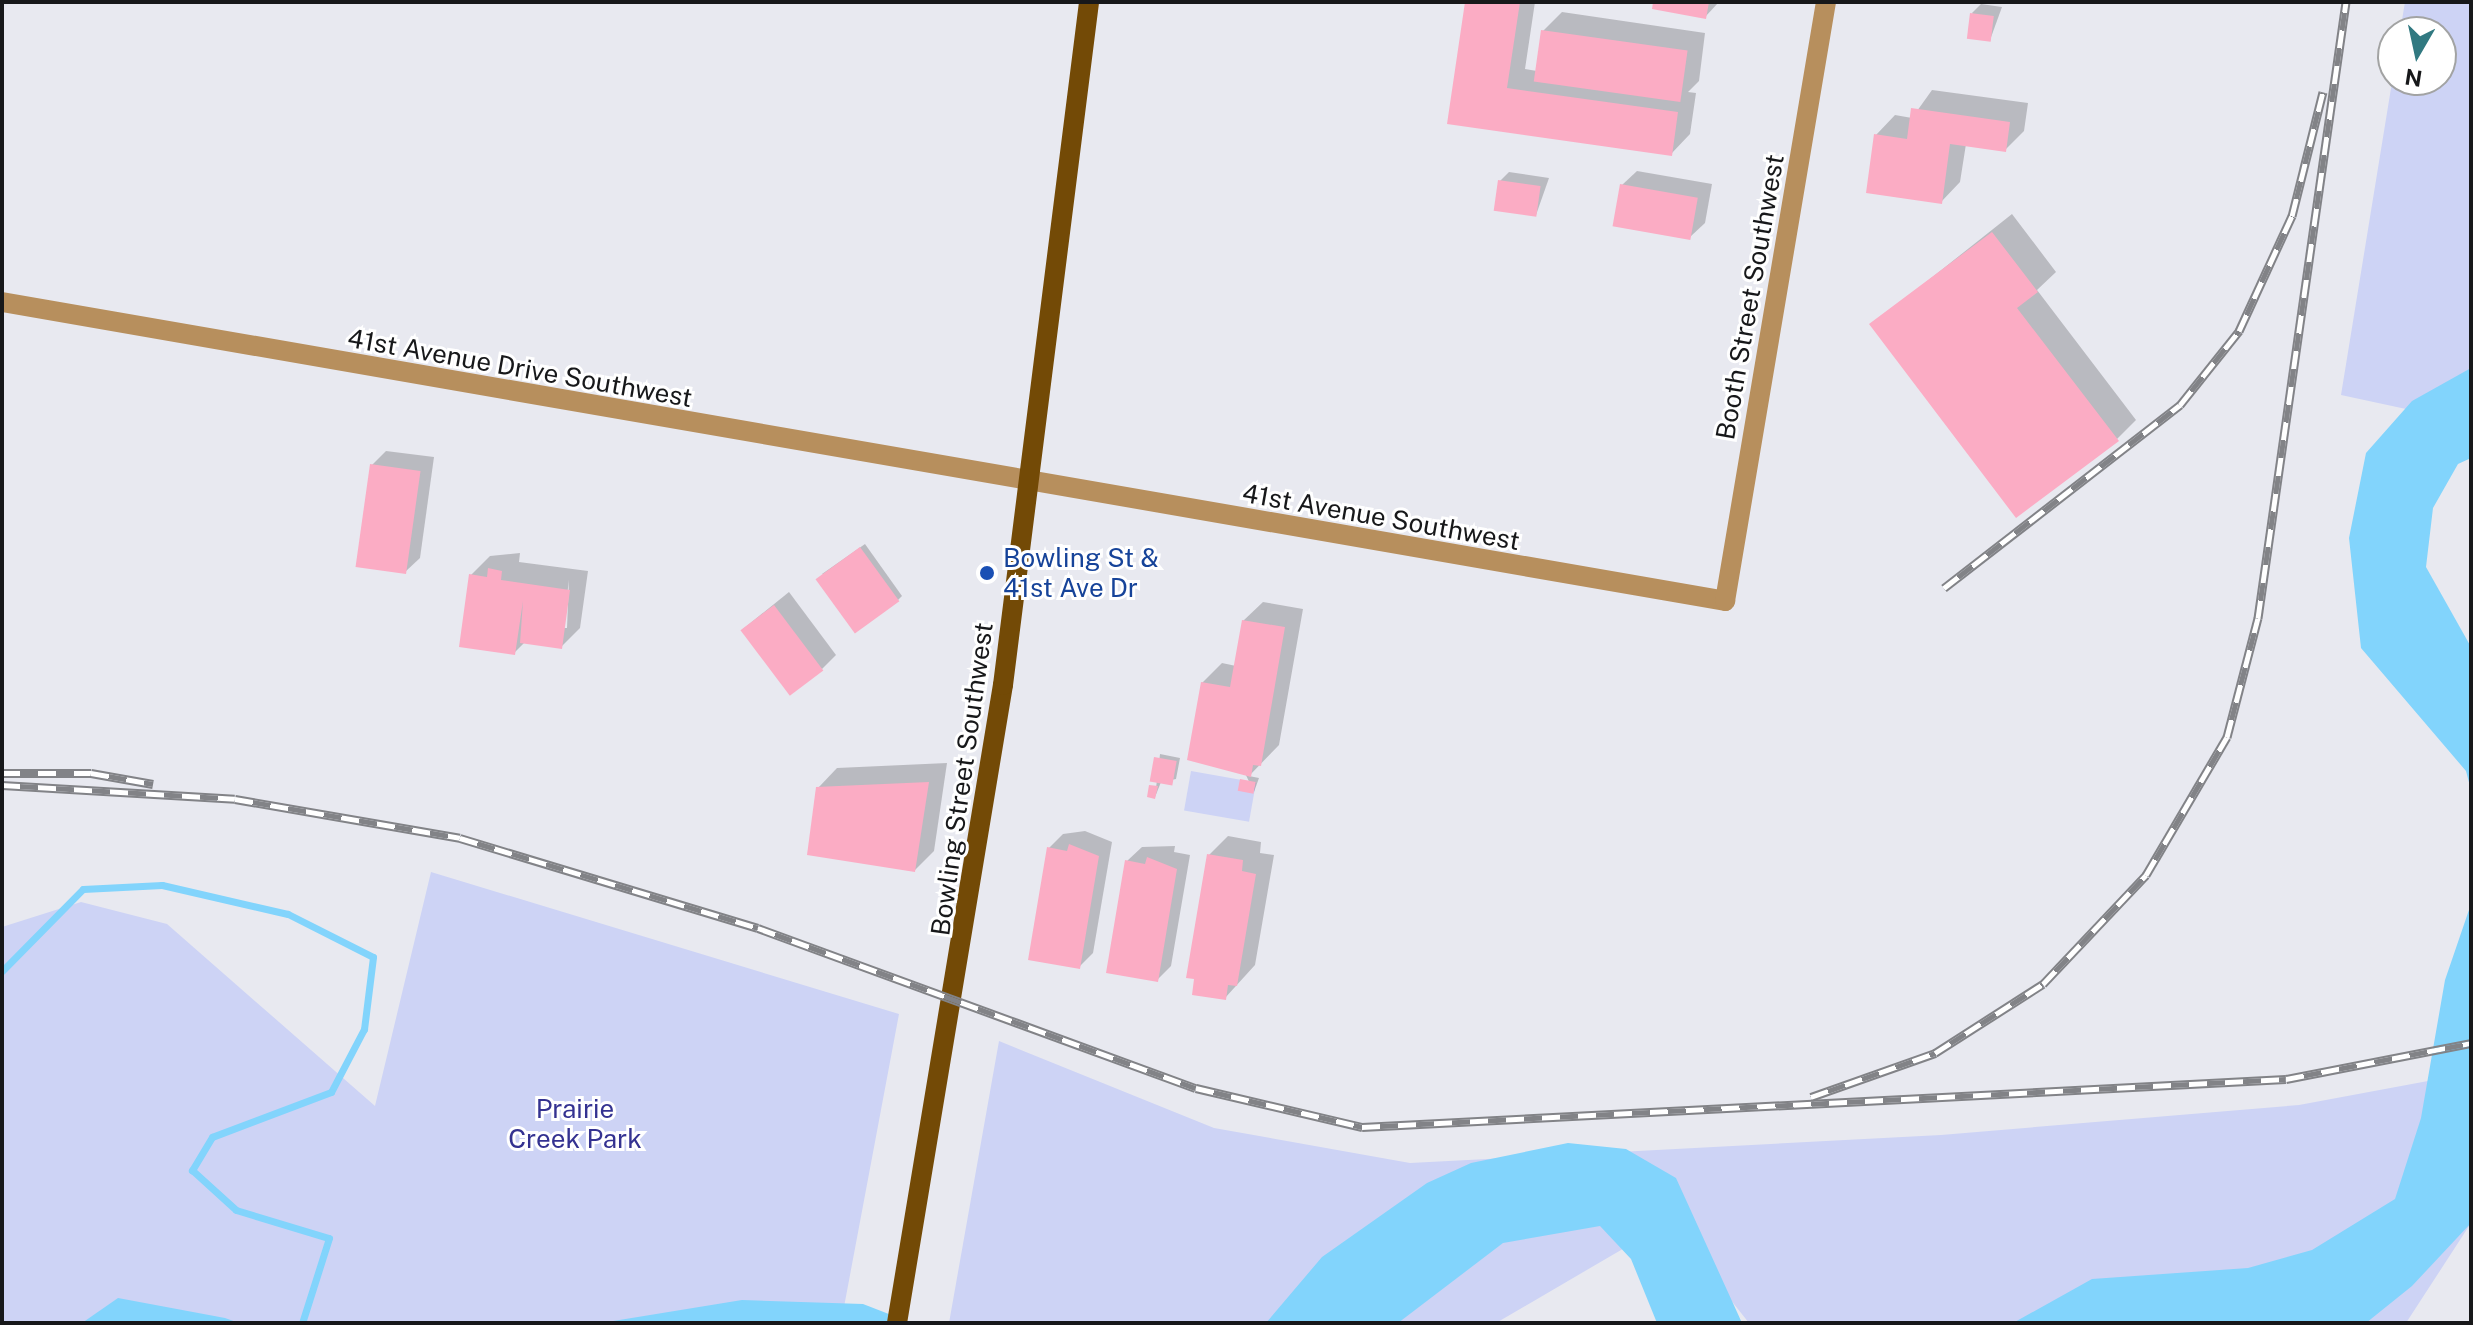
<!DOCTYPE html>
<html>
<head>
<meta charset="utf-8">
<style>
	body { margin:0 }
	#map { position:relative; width:2473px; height:1325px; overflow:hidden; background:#e8e9f0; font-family:"Public Sans",sans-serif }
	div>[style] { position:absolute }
	.green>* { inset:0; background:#cdd3f5; transform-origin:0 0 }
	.water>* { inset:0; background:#82d4fc }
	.shadow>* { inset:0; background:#0003 }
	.stream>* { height:7px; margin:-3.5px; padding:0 3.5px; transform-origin:3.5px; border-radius:3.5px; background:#82d4fc }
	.building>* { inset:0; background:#fbacc4; transform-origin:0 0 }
	.minor>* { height:20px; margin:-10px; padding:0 10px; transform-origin:10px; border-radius:10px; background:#b78f5d }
	.major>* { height:20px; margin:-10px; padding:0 10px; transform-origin:10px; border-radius:10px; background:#734a06 }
	.rail>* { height:9px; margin-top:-4.5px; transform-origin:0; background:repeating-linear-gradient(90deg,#fff 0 18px,#828387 0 36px); box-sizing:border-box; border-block:2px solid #828387 }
	.dots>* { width:22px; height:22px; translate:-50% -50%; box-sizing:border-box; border:4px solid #fff; border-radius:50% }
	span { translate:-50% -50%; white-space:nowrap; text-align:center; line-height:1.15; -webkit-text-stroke:6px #fff; paint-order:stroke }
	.street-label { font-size:26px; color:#17181a }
	.transit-label { font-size:26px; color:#164399 }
	.left { translate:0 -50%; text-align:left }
	.park-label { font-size:26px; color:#343291 }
	.frame { position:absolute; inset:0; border:4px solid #17181a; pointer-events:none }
	.north { position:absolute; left:2377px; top:16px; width:80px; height:80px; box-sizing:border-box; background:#fff; border:2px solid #a2a3a3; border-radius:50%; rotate:189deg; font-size:22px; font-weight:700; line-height:32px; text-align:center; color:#17181a }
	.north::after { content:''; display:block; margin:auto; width:28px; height:36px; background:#317981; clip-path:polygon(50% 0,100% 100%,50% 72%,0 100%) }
</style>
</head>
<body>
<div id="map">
	<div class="green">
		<div style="clip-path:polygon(2405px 2px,2471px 2px,2471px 423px,2341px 395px,2393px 76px,2441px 80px,2441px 32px,2400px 32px)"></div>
		<div style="left:1191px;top:771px;width:66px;height:40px;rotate:10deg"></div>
		<div style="clip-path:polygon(431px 872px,899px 1014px,841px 1323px,2px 1323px,2px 927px,81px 902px,167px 924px,375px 1106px)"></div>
		<div style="clip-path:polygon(999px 1041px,1214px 1128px,1410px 1163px,1941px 1135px,2299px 1105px,2471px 1073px,2471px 1223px,2406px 1323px,1749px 1323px,1669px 1222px,1496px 1323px,949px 1323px)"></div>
	</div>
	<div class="water">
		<div style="clip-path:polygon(2471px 368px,2471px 458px,2458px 464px,2433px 508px,2426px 567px,2471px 647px,2471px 790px,2466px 771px,2361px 648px,2349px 538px,2366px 453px,2412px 401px)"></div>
		<div style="clip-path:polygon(2471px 904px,2471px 1223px,2412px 1286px,2366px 1323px,2013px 1323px,2092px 1279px,2248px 1268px,2312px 1250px,2395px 1199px,2421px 1118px,2445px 980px)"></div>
		<div style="clip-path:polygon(1568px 1143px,1626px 1149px,1676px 1178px,1742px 1323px,1657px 1323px,1631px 1259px,1600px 1226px,1503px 1243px,1398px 1323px,1266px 1323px,1322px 1257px,1427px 1183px,1471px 1163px)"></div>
		<div style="clip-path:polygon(118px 1298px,225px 1318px,239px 1323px,82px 1323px)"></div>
		<div style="clip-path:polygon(742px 1300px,863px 1304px,912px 1323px,601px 1323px)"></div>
	</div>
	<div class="shadow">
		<div style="clip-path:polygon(1467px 2px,1535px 2px,1525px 69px,1537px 71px,1543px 31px,1562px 12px,1705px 33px,1699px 81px,1688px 92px,1696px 93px,1690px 134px,1671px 154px,1450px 122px)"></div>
		<div style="clip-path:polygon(1655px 2px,1719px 2px,1705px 17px)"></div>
		<div style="clip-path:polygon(1981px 4px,2002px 7px,1990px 40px,1972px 13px)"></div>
		<div style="clip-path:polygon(1932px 90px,2028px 103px,2024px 131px,2005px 150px,1966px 144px,1960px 182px,1941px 202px,1876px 135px,1895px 115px,1912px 118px)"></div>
		<div style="clip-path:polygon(1637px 171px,1712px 184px,1705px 223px,1690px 237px,1622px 185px)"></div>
		<div style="clip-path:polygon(1509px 172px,1549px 178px,1536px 215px,1500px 181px)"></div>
		<div style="clip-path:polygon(2012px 214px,2056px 272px,2037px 290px,2136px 420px,2117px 439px,1872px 325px)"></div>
		<div style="clip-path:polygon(386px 451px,434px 457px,420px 558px,405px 572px,372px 465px)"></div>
		<div style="clip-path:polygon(865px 544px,902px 596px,898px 600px,822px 574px)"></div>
		<div style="clip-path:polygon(evenodd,520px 553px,519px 562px,588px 571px,580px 628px,561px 647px,525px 642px,514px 653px,471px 575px,490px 556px,520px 553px,569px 580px,567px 628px,563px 628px,569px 580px)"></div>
		<div style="clip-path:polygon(789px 592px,836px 655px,822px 669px,743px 629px)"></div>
		<div style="clip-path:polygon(1263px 602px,1303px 609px,1279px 745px,1249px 776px,1259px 778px,1254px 792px,1202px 683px,1222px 663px,1236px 666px,1243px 621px)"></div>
		<div style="clip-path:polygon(1160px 754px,1180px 758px,1176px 779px,1161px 782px,1155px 797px)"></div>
		<div style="clip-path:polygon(947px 763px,934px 851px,915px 870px,818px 788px,837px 768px)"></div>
		<div style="clip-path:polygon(1085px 831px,1112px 842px,1093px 953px,1079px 967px,1049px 848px,1063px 834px)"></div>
		<div style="clip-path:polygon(1228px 836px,1261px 842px,1260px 853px,1274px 855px,1255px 965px,1225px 998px,1209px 855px)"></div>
		<div style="clip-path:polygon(1175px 846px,1174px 852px,1190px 855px,1171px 966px,1157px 980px,1127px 861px,1142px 847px)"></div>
	</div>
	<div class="stream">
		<div style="left:2px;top:971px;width:115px;rotate:-45.4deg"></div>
		<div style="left:83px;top:889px;width:79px;rotate:-2.9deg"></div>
		<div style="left:162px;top:885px;width:129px;rotate:13deg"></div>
		<div style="left:288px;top:914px;width:95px;rotate:26.8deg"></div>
		<div style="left:373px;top:957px;width:73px;rotate:97.1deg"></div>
		<div style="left:364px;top:1029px;width:71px;rotate:117.6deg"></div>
		<div style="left:331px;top:1092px;width:127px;rotate:159.3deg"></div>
		<div style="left:212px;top:1137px;width:39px;rotate:121deg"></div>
		<div style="left:192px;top:1170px;width:59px;rotate:42.3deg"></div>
		<div style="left:236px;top:1210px;width:97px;rotate:16.8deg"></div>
		<div style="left:329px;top:1238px;width:89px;rotate:107.6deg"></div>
	</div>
	<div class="building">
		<div style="clip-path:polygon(1465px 2px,1520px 2px,1507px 88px,1678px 112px,1672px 156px,1447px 124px)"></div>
		<div style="clip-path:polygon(1653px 2px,1709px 2px,1706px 19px,1652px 9px)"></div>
		<div style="left:1970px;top:13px;width:24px;height:26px;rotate:7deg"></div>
		<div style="left:1541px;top:30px;width:148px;height:52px;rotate:8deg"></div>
		<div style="clip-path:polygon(1911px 108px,2010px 122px,2006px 152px,1950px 144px,1942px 204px,1866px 193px,1874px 134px,1907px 139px)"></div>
		<div style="left:1498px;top:180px;width:43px;height:31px;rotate:8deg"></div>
		<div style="left:1620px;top:184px;width:79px;height:43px;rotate:10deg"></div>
		<div style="clip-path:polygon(1992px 232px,2038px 292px,2017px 308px,2119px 441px,2016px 518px,1869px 324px)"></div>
		<div style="left:370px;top:464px;width:51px;height:104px;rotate:8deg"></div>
		<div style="left:860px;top:547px;width:67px;height:55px;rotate:54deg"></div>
		<div style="clip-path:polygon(488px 568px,502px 571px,501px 580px,570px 590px,562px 649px,520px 643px,523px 601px,515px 655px,459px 647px,469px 574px,487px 577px)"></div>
		<div style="left:774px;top:605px;width:82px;height:42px;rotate:53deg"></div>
		<div style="clip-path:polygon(1242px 620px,1285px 627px,1261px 766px,1253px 765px,1251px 777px,1187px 760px,1201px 682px,1230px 687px)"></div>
		<div style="left:1154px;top:757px;width:23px;height:25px;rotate:10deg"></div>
		<div style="left:1240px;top:779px;width:16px;height:12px;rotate:11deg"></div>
		<div style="clip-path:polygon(929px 782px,915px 872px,807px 855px,816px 787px)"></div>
		<div style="clip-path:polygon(1149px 785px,1158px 786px,1155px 799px,1147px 797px)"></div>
		<div style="clip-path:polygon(1069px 844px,1099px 856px,1080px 969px,1028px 960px,1047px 847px,1067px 851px)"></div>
		<div style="clip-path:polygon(1207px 854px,1243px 860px,1242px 871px,1256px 874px,1237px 986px,1228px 985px,1226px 1000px,1192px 995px,1194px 979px,1186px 978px)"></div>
		<div style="clip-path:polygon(1147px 857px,1177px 869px,1158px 982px,1106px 973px,1125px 860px,1145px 864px)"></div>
	</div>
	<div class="minor">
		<div style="left:2px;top:302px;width:1749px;rotate:9.84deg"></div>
		<div style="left:1725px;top:601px;width:607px;rotate:-80.43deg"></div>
	</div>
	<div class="major">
		<div style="left:897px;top:1323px;width:647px;rotate:-80.57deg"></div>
		<div style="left:1003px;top:685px;width:688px;rotate:-82.82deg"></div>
	</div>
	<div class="rail">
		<div style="left:1944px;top:588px;width:299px;rotate:-37.8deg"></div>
		<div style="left:2180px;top:405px;width:95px;rotate:-51.4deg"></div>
		<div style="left:2239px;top:331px;width:127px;rotate:-65.3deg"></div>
		<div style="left:2292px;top:216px;width:128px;rotate:-76deg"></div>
		<div style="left:2px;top:773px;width:89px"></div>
		<div style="left:91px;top:773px;width:63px;rotate:10.1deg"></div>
		<div style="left:2px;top:785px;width:233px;rotate:3.4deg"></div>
		<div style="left:235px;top:799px;width:228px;rotate:9.8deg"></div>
		<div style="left:460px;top:838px;width:311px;rotate:16.8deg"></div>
		<div style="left:758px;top:928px;width:466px;rotate:20.1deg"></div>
		<div style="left:1196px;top:1088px;width:171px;rotate:13.2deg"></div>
		<div style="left:1362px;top:1127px;width:925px;rotate:-2.97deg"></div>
		<div style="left:2286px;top:1079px;width:188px;rotate:-11deg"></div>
		<div style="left:1811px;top:1097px;width:132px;rotate:-19.5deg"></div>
		<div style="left:1935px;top:1053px;width:128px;rotate:-32.6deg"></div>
		<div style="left:2043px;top:984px;width:150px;rotate:-46.6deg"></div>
		<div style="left:2146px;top:875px;width:160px;rotate:-59.6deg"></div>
		<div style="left:2227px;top:737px;width:123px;rotate:-75.4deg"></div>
		<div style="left:2258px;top:618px;width:622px;rotate:-81.87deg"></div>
	</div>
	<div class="dots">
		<div style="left:987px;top:573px;background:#1a4fb4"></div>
	</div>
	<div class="street-label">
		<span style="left:1750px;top:297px;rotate:-80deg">Booth Street Southwest</span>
		<span style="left:520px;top:368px;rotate:10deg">41st Avenue Drive Southwest</span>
		<span style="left:1381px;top:517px;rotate:10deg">41st Avenue Southwest</span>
		<span style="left:962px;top:779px;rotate:-82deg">Bowling Street Southwest</span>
	</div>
	<div class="transit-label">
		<span class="left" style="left:1003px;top:573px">Bowling St &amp;<br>41st Ave Dr</span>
	</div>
	<div class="park-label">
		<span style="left:575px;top:1124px">Prairie<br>Creek Park</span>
	</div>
	<div class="frame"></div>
	<div class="north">N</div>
</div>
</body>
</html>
